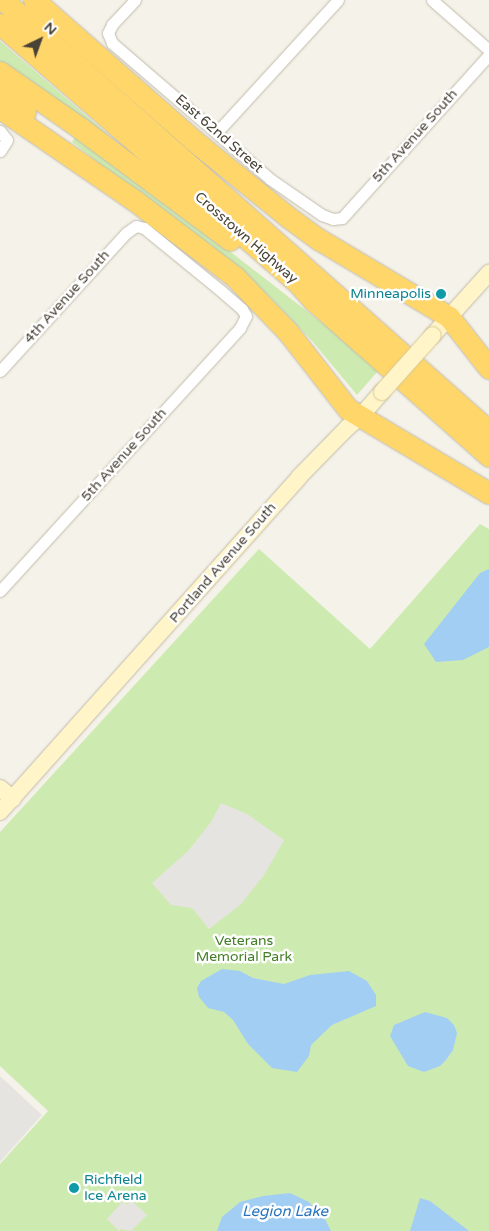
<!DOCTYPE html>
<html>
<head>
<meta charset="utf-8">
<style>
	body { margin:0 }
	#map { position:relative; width:489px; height:1231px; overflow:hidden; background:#f5f2e9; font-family:"Varela Round",sans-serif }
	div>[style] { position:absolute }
	.green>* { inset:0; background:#cdebb0 }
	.parking>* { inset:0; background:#e6e4e1 }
	.water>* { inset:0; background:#a3cef4 }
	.roads { filter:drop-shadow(0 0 1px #c1bbab) drop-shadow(0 0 1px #c1bbab) }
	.street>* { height:11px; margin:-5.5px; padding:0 5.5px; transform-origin:5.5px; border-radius:5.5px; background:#fff }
	.secondary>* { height:16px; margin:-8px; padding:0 8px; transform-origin:8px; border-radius:8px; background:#fff5c9 }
	.highway>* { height:21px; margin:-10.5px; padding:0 10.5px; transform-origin:10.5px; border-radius:10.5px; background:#ffd66a }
	.bridges { filter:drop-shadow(0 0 1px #d7c997) drop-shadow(0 0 1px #d7c997) }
	.secondary-bridge>* { height:16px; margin:-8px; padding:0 8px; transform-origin:8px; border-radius:8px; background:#fff5c9 }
	.dots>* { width:14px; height:14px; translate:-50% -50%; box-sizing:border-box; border:2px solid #fff; border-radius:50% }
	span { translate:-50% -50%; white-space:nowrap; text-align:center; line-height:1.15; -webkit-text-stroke:5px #fff; paint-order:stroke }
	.street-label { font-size:14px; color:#494337 }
	.culture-label { font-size:14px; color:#0d838f }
	.right { translate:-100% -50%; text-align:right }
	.left { translate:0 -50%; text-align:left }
	.park-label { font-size:14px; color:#437e27 }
	.water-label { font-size:15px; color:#2a75bb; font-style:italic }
	.north { position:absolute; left:15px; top:15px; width:50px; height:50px; -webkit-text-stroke:4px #fff; paint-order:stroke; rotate:42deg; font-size:14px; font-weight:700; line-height:20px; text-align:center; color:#494337 }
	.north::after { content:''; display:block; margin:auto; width:18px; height:22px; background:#494337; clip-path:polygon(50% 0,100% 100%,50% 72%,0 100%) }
</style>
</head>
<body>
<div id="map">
	<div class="green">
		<div style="clip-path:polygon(0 41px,96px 124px,114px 140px,110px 143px,0 66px)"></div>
		<div style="clip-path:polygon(76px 136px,223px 246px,340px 337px,378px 371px,357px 395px,313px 342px,270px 297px,72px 142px)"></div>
		<div style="clip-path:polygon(480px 524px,489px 529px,489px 1231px,0 1231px,0 1164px,48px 1111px,0 1066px,0 832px,259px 549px,370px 649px)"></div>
	</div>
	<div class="parking">
		<div style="clip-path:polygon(221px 803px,247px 814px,284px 840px,264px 875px,241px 904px,209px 929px,192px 908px,171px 905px,152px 883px,189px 850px,211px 822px)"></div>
		<div style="clip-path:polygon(0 1076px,42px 1115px,0 1162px)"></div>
		<div style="clip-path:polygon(131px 1200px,147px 1215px,131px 1231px,121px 1229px,119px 1231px,107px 1219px,123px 1201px,127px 1205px)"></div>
	</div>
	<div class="water">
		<div style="clip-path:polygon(489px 569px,489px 647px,463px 660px,436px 662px,424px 644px,480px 573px)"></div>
		<div style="clip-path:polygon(222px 969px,240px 971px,253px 978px,284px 984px,310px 975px,349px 971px,367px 981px,376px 995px,376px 1006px,332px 1025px,311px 1045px,309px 1056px,297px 1072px,272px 1068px,248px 1044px,233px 1020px,224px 1012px,208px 1008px,199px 997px,197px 988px,201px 981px)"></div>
		<div style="clip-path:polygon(425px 1012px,447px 1018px,454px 1025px,457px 1033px,453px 1050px,446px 1060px,440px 1066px,424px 1072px,408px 1066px,390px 1036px,394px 1025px)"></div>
		<div style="clip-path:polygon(290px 1193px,309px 1202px,325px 1219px,331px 1231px,217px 1231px,222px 1217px,240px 1202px,263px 1196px)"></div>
		<div style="clip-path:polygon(420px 1198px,430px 1201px,469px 1231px,410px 1231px)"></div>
	</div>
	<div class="roads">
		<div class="street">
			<div style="left:135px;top:0;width:34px;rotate:133deg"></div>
			<div style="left:112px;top:25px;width:9px;rotate:117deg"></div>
			<div style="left:108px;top:33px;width:11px;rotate:68deg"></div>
			<div style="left:112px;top:43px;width:208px;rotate:40.7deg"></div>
			<div style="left:270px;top:179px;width:63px;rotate:34.7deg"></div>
			<div style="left:322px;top:215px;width:12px;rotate:20deg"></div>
			<div style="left:333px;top:219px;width:9px;rotate:-6deg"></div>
			<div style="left:342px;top:218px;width:219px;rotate:-48deg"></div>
			<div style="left:432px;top:0;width:76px;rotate:41.3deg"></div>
			<div style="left:0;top:131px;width:11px;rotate:52deg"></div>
			<div style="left:7px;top:140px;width:13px;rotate:122deg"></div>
			<div style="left:217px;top:132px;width:179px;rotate:-47.5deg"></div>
			<div style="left:0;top:371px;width:187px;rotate:-47.6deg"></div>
			<div style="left:126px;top:233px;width:12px;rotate:-35deg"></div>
			<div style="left:136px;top:226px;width:8px;rotate:14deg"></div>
			<div style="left:144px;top:228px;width:98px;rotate:39.2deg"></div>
			<div style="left:220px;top:290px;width:29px;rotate:41deg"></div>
			<div style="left:242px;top:309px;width:8px;rotate:60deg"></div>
			<div style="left:246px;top:316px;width:13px;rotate:117deg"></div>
			<div style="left:240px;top:328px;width:356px;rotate:132.4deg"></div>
		</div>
		<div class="secondary">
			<div style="left:433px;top:335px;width:84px;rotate:-47.9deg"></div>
			<div style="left:0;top:788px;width:17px;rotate:40deg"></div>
			<div style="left:0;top:812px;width:449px;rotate:-48.2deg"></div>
			<div style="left:299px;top:477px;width:70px;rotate:-45.6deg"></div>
			<div style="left:348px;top:427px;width:17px;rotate:-40deg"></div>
			<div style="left:361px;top:416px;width:32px;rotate:-49deg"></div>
		</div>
		<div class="highway">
			<div style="left:3px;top:0;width:650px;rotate:41.57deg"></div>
			<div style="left:34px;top:0;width:210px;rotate:41.3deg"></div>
			<div style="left:192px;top:139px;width:124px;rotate:39.1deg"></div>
			<div style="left:288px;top:217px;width:39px;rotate:36deg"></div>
			<div style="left:320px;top:240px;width:150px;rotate:30.8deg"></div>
			<div style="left:449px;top:317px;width:65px;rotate:51.9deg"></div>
			<div style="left:0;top:24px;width:396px;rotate:41deg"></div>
			<div style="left:299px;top:284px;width:23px;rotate:49deg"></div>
			<div style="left:314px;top:301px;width:234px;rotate:41.5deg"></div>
			<div style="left:0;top:72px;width:98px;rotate:35deg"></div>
			<div style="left:80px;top:128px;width:187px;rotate:36.7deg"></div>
			<div style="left:0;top:92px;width:32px;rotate:39deg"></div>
			<div style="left:0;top:108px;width:163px;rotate:34.5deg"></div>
			<div style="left:134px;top:200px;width:127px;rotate:37.3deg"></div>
			<div style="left:235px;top:277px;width:76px;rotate:46.1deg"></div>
			<div style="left:288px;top:332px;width:98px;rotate:52.1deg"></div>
			<div style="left:348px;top:409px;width:164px;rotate:30.8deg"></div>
		</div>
	</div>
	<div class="bridges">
		<div class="secondary-bridge">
			<div style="left:382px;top:392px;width:76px;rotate:-48.2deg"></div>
		</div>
	</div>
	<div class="dots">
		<div style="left:441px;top:294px;background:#0f9aa8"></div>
		<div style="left:74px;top:1188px;background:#0f9aa8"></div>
	</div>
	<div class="street-label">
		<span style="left:219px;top:134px;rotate:41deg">East 62nd Street</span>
		<span style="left:415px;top:136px;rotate:-48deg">5th Avenue South</span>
		<span style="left:246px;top:238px;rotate:41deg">Crosstown Highway</span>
		<span style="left:67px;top:297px;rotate:-48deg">4th Avenue South</span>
		<span style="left:124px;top:455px;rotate:-48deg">5th Avenue South</span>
		<span style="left:223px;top:563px;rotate:-49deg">Portland Avenue South</span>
	</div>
	<div class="culture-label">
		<span class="right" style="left:431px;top:294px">Minneapolis</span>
		<span class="left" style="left:84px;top:1188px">Richfield<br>Ice Arena</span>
	</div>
	<div class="park-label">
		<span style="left:244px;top:949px">Veterans<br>Memorial Park</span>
	</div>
	<div class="water-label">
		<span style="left:285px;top:1212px">Legion Lake</span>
	</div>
	<div class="north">N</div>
</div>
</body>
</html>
